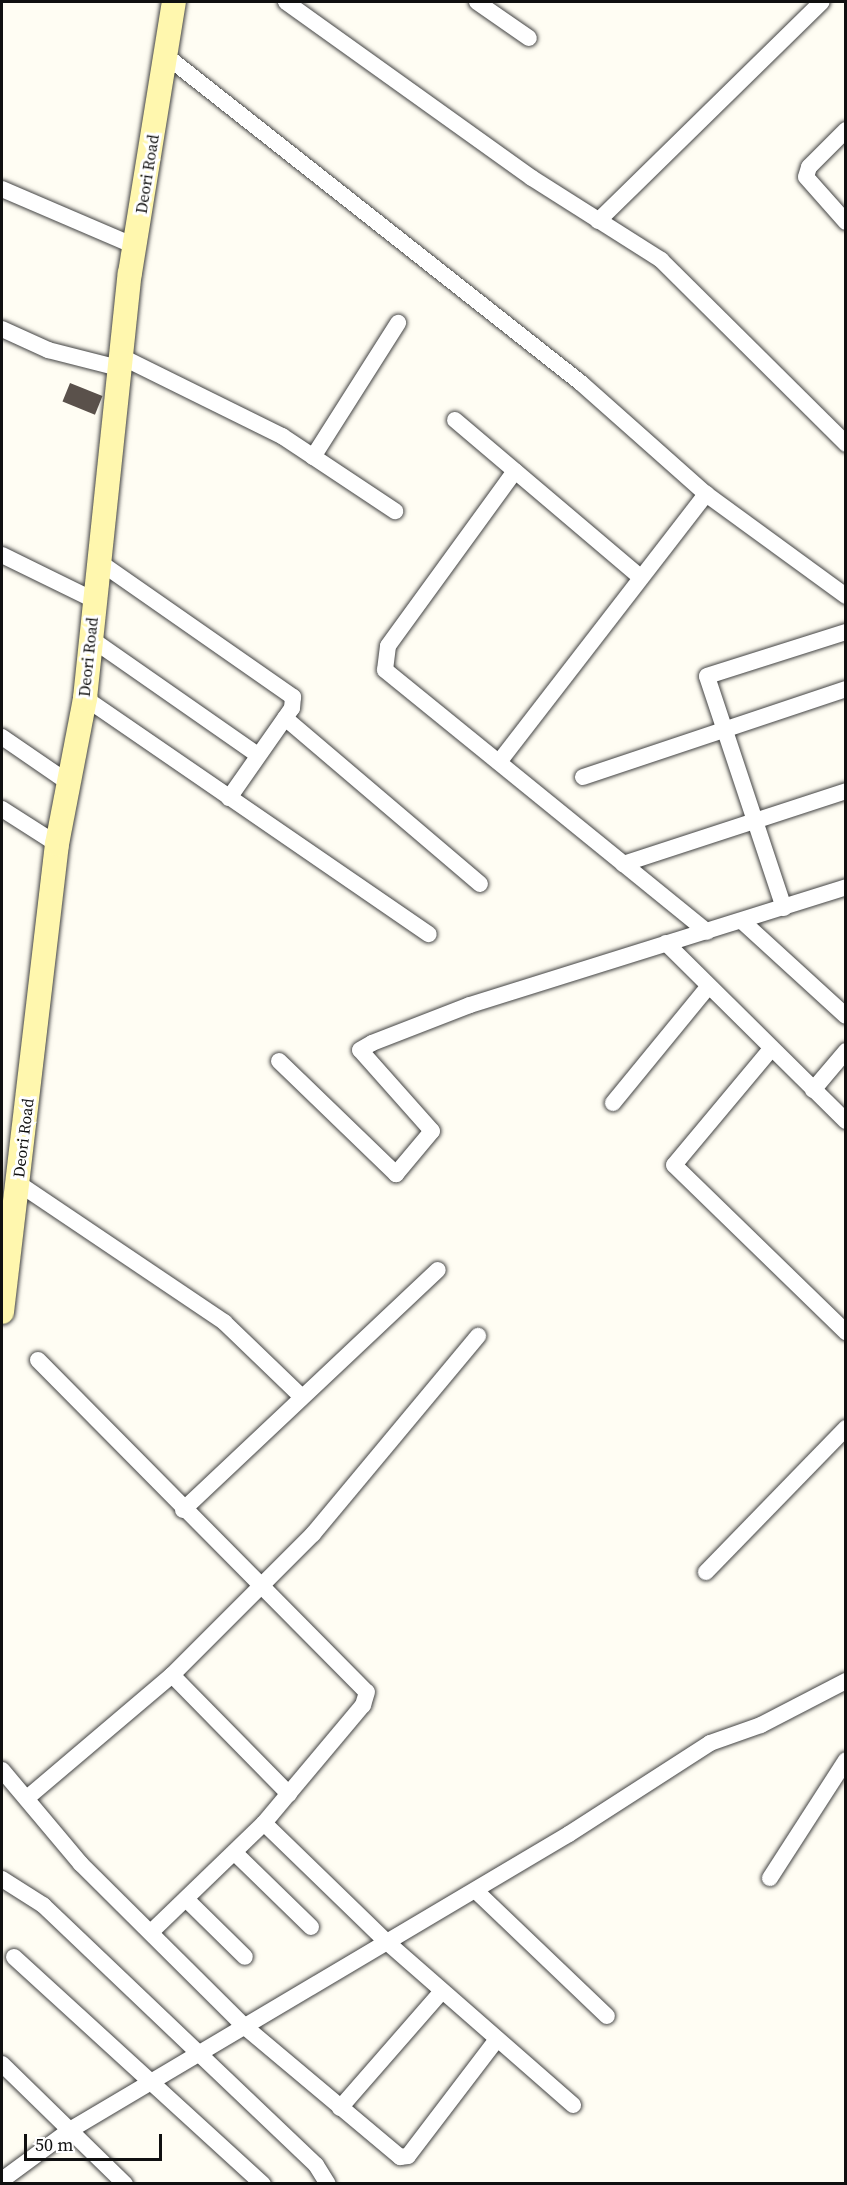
<!DOCTYPE html>
<html>
<head>
<meta charset="utf-8">
<style>
	body { margin:0 }
	#map { position:relative; width:847px; height:2185px; overflow:hidden; background:#fffdf3; font-family:"Source Serif 4",serif }
	div>[style] { position:absolute }
	.building>* { inset:0; background:#5a514b; transform-origin:0 0 }
	.roads { filter:drop-shadow(0 0 2px #434343) drop-shadow(0 0 2px #434343) }
	.street>* { height:16px; margin:-8px; padding:0 8px; transform-origin:8px; border-radius:8px; background:#fff }
	.secondary>* { height:24px; margin:-12px; padding:0 12px; transform-origin:12px; border-radius:12px; background:#fff7ae }
	span { translate:-50% -50%; white-space:nowrap; text-align:center; line-height:1.15; -webkit-text-stroke:6px #fff; paint-order:stroke }
	.street-label { font-size:16px; color:#101010 }
	.frame { position:absolute; inset:0; border:3px solid #101010; pointer-events:none }
	.scale { position:absolute; left:24px; top:2134px; width:138px; height:27px; box-sizing:border-box; border:3px solid #101010; border-top:0; padding-left:8px; font-size:18px; line-height:21px; white-space:nowrap; color:#101010; -webkit-text-stroke:4px #fff; paint-order:stroke }
</style>
</head>
<body>
<div id="map">
	<div class="building">
		<div style="left:70px;top:383px;width:35px;height:20px;rotate:22deg"></div>
	</div>
	<div class="roads">
		<div class="street">
			<div style="left:286px;top:2px;width:302px;rotate:35.6deg"></div>
			<div style="left:532px;top:178px;width:153px;rotate:32.4deg"></div>
			<div style="left:661px;top:260px;width:261px;rotate:44.8deg"></div>
			<div style="left:477px;top:2px;width:63px;rotate:34.7deg"></div>
			<div style="left:165px;top:55px;width:530px;rotate:38.25deg"></div>
			<div style="left:581px;top:383px;width:167px;rotate:41.6deg"></div>
			<div style="left:706px;top:494px;width:173px;rotate:36.1deg"></div>
			<div style="left:846px;top:130px;width:52px;rotate:135deg"></div>
			<div style="left:809px;top:167px;width:10px;rotate:107deg"></div>
			<div style="left:806px;top:177px;width:60px;rotate:48.4deg"></div>
			<div style="left:2px;top:189px;width:145px;rotate:23.2deg"></div>
			<div style="left:598px;top:221px;width:313px;rotate:-44.4deg"></div>
			<div style="left:2px;top:329px;width:51px;rotate:24.5deg"></div>
			<div style="left:48px;top:350px;width:73px;rotate:14.2deg"></div>
			<div style="left:120px;top:356px;width:181px;rotate:26.3deg"></div>
			<div style="left:282px;top:436px;width:136px;rotate:33.6deg"></div>
			<div style="left:455px;top:420px;width:243px;rotate:40.3deg"></div>
			<div style="left:313px;top:457px;width:159px;rotate:-57.6deg"></div>
			<div style="left:515px;top:471px;width:216px;rotate:126deg"></div>
			<div style="left:388px;top:646px;width:24px;rotate:97deg"></div>
			<div style="left:385px;top:670px;width:415px;rotate:39.1deg"></div>
			<div style="left:2px;top:555px;width:102px;rotate:26.1deg"></div>
			<div style="left:98px;top:561px;width:238px;rotate:34.9deg"></div>
			<div style="left:293px;top:697px;width:11px;rotate:95deg"></div>
			<div style="left:292px;top:708px;width:110px;rotate:125deg"></div>
			<div style="left:90px;top:638px;width:205px;rotate:34.9deg"></div>
			<div style="left:85px;top:698px;width:417px;rotate:34.5deg"></div>
			<div style="left:285px;top:718px;width:256px;rotate:40.4deg"></div>
			<div style="left:2px;top:737px;width:81px;rotate:34.5deg"></div>
			<div style="left:499px;top:762px;width:339px;rotate:-52.3deg"></div>
			<div style="left:583px;top:777px;width:277px;rotate:-18.5deg"></div>
			<div style="left:2px;top:809px;width:65px;rotate:32.5deg"></div>
			<div style="left:623px;top:864px;width:235px;rotate:-18.1deg"></div>
			<div style="left:784px;top:908px;width:244px;rotate:-108.4deg"></div>
			<div style="left:707px;top:676px;width:146px;rotate:-17.6deg"></div>
			<div style="left:743px;top:922px;width:139px;rotate:42.4deg"></div>
			<div style="left:666px;top:943px;width:253px;rotate:44.7deg"></div>
			<div style="left:771px;top:1049px;width:151px;rotate:129.9deg"></div>
			<div style="left:674px;top:1165px;width:240px;rotate:44.2deg"></div>
			<div style="left:279px;top:1061px;width:163px;rotate:44deg"></div>
			<div style="left:396px;top:1174px;width:56px;rotate:-50.1deg"></div>
			<div style="left:432px;top:1131px;width:108px;rotate:-131.6deg"></div>
			<div style="left:360px;top:1050px;width:14px;rotate:-30deg"></div>
			<div style="left:372px;top:1043px;width:105px;rotate:-21.2deg"></div>
			<div style="left:470px;top:1005px;width:394px;rotate:-17.4deg"></div>
			<div style="left:813px;top:1090px;width:51px;rotate:-49.8deg"></div>
			<div style="left:613px;top:1103px;width:150px;rotate:-50.7deg"></div>
			<div style="left:18px;top:1183px;width:249px;rotate:34deg"></div>
			<div style="left:224px;top:1322px;width:107px;rotate:43.9deg"></div>
			<div style="left:38px;top:1360px;width:467px;rotate:45.3deg"></div>
			<div style="left:367px;top:1692px;width:14px;rotate:107deg"></div>
			<div style="left:363px;top:1705px;width:154px;rotate:130deg"></div>
			<div style="left:264px;top:1823px;width:157px;rotate:136deg"></div>
			<div style="left:183px;top:1510px;width:350px;rotate:-43.3deg"></div>
			<div style="left:706px;top:1572px;width:201px;rotate:-45.8deg"></div>
			<div style="left:172px;top:1675px;width:167px;rotate:45.5deg"></div>
			<div style="left:2px;top:1770px;width:123px;rotate:50deg"></div>
			<div style="left:81px;top:1864px;width:230px;rotate:44.8deg"></div>
			<div style="left:244px;top:2026px;width:204px;rotate:40deg"></div>
			<div style="left:400px;top:2157px;width:8px;rotate:-7deg"></div>
			<div style="left:408px;top:2156px;width:147px;rotate:-52.7deg"></div>
			<div style="left:27px;top:1798px;width:190px;rotate:-40.3deg"></div>
			<div style="left:172px;top:1675px;width:199px;rotate:-45deg"></div>
			<div style="left:313px;top:1534px;width:258px;rotate:-50.2deg"></div>
			<div style="left:264px;top:1823px;width:173px;rotate:44.1deg"></div>
			<div style="left:388px;top:1943px;width:246px;rotate:41.2deg"></div>
			<div style="left:235px;top:1853px;width:106px;rotate:44.2deg"></div>
			<div style="left:770px;top:1878px;width:140px;rotate:-57.2deg"></div>
			<div style="left:2px;top:1879px;width:49px;rotate:32.4deg"></div>
			<div style="left:43px;top:1905px;width:377px;rotate:43.6deg"></div>
			<div style="left:316px;top:2165px;width:22px;rotate:58deg"></div>
			<div style="left:476px;top:1891px;width:181px;rotate:43.7deg"></div>
			<div style="left:187px;top:1900px;width:81px;rotate:44.5deg"></div>
			<div style="left:14px;top:1957px;width:337px;rotate:42.4deg"></div>
			<div style="left:2px;top:2064px;width:172px;rotate:44.3deg"></div>
			<div style="left:340px;top:2108px;width:155px;rotate:-48.9deg"></div>
			<div style="left:2px;top:2180px;width:84px;rotate:-36.3deg"></div>
			<div style="left:70px;top:2130px;width:580px;rotate:-30.68deg"></div>
			<div style="left:569px;top:1834px;width:168px;rotate:-32.8deg"></div>
			<div style="left:710px;top:1743px;width:54px;rotate:-19.4deg"></div>
			<div style="left:761px;top:1725px;width:96px;rotate:-27.4deg"></div>
		</div>
		<div class="secondary">
			<div style="left:2px;top:1312px;width:471px;rotate:-83.3deg"></div>
			<div style="left:57px;top:844px;width:149px;rotate:-79.1deg"></div>
			<div style="left:85px;top:698px;width:427px;rotate:-84deg"></div>
			<div style="left:130px;top:273px;width:275px;rotate:-80.8deg"></div>
		</div>
	</div>
	<div class="street-label">
		<span style="left:147px;top:174px;rotate:-81deg">Deori Road</span>
		<span style="left:88px;top:657px;rotate:-84deg">Deori Road</span>
		<span style="left:23px;top:1138px;rotate:-83deg">Deori Road</span>
	</div>
	<div class="frame"></div>
	<div class="scale">50 m</div>
</div>
</body>
</html>
